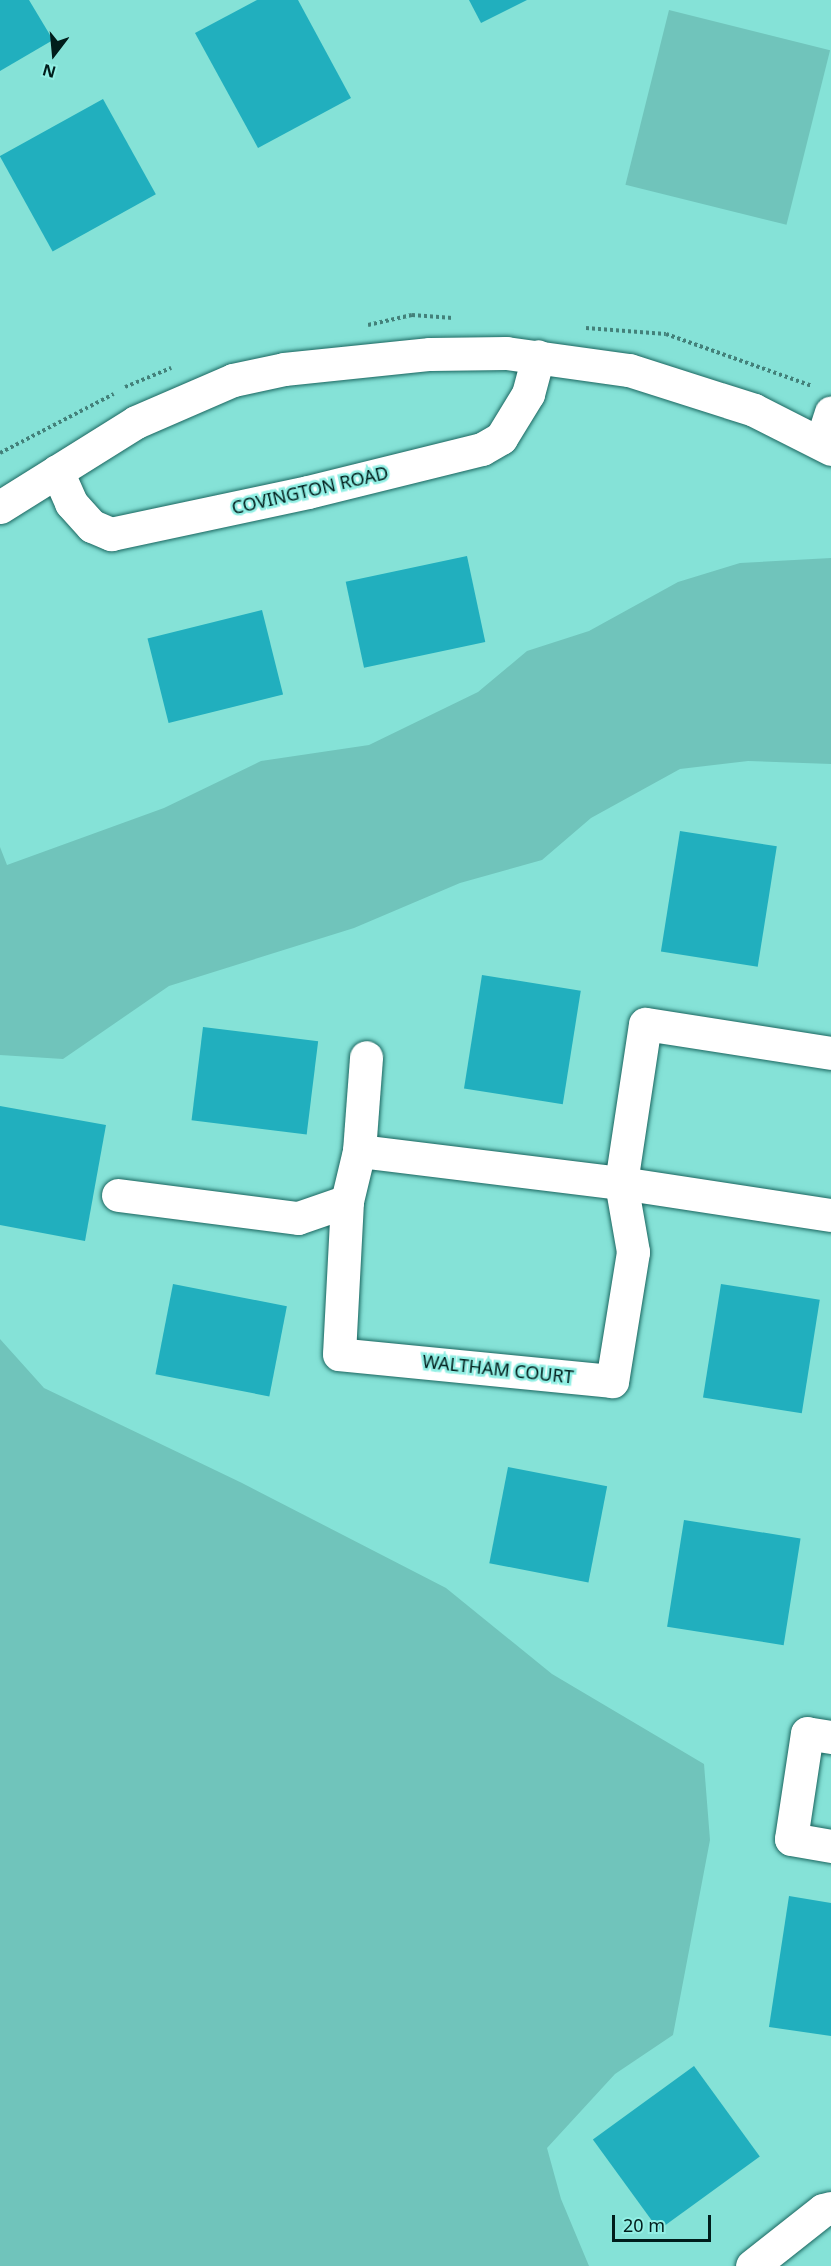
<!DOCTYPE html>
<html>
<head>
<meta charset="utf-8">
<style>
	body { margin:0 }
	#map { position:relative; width:831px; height:2266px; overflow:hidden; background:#85e2d7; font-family:"Noto Sans",sans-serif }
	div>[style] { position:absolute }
	.green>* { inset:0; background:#70c4bb; transform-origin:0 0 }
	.building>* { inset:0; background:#21afbe; transform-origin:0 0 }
	.path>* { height:4px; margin-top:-2px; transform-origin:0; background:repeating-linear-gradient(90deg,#43817a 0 3px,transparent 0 6px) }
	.roads { filter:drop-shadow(0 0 2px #1b6660) drop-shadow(0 0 2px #1b6660) }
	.minor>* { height:33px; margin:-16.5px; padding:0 16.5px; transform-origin:16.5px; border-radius:16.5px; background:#fff }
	span { translate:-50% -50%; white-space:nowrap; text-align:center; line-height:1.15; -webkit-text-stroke:5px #92efe4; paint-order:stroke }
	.street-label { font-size:18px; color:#001d1b }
	.north { position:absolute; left:24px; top:24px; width:60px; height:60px; -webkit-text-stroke:4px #92efe4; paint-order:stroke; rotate:196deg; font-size:16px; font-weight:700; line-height:24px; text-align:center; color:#001d1b }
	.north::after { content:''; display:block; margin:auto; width:21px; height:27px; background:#001d1b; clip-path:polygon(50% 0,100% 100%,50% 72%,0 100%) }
	.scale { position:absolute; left:612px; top:2215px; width:99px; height:27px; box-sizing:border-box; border:3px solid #001d1b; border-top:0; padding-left:8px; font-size:18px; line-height:21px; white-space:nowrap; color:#001d1b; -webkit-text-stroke:4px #92efe4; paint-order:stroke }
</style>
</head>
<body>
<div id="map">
	<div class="green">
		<div style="left:669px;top:10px;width:166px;height:180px;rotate:14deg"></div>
		<div style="clip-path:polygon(831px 558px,831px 764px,748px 761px,680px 769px,591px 818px,542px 860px,460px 883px,354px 928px,169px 986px,63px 1059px,0 1055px,0 847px,7px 865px,164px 808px,261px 761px,369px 745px,478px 692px,527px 651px,589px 631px,678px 582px,740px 563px)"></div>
		<div style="clip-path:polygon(0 1339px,44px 1388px,242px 1483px,446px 1588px,552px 1674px,704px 1764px,710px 1840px,673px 2035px,615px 2074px,547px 2148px,561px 2199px,589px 2266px,0 2266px)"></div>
	</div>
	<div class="building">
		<div style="clip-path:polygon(0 0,29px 0,53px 40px,0 71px)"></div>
		<div style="clip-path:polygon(257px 0,298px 0,351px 98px,258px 148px,195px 33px)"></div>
		<div style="clip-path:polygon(469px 0,527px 0,481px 23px)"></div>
		<div style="left:103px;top:99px;width:109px;height:118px;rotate:61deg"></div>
		<div style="left:467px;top:556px;width:88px;height:124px;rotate:78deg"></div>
		<div style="left:262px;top:610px;width:87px;height:118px;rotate:76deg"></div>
		<div style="left:680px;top:831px;width:98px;height:122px;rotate:9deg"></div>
		<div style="left:482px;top:975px;width:100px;height:115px;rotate:9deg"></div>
		<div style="left:203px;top:1027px;width:116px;height:94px;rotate:7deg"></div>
		<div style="clip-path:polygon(0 1106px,106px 1125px,85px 1241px,0 1225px)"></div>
		<div style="left:173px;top:1284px;width:116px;height:92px;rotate:11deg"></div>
		<div style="left:721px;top:1284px;width:100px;height:115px;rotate:9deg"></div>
		<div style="left:508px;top:1467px;width:101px;height:98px;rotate:11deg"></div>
		<div style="left:684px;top:1520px;width:118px;height:108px;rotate:9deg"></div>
		<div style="clip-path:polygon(789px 1896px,831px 1903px,831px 2036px,769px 2027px)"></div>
		<div style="left:694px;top:2066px;width:112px;height:125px;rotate:54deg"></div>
	</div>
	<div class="path">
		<div style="left:368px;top:325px;width:45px;rotate:-12.8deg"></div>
		<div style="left:412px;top:315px;width:41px;rotate:4.2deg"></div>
		<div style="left:586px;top:328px;width:80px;rotate:4.3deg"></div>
		<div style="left:666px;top:334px;width:155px;rotate:19.6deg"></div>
		<div style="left:125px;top:387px;width:50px;rotate:-22.4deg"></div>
		<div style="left:0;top:453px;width:128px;rotate:-27.4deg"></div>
	</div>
	<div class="roads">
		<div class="minor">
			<div style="left:821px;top:443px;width:32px;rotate:-72deg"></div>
			<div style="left:57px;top:471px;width:35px;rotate:66deg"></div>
			<div style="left:71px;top:503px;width:31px;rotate:48deg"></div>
			<div style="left:92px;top:526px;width:21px;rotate:23deg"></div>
			<div style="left:111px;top:534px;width:201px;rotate:-12deg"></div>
			<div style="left:308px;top:492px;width:179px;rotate:-13.9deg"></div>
			<div style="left:482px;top:449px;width:22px;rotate:-30deg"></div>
			<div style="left:501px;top:438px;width:52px;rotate:-58.5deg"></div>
			<div style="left:528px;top:394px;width:39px;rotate:-75deg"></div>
			<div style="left:0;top:507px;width:160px;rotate:-32deg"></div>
			<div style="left:136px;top:422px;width:106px;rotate:-23.4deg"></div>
			<div style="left:233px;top:380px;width:52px;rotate:-12.2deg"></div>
			<div style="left:284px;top:369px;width:147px;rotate:-5.9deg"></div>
			<div style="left:430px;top:354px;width:76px;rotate:-0.8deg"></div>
			<div style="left:506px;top:353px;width:124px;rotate:7.9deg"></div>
			<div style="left:629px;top:370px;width:131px;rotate:17.7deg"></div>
			<div style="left:754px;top:410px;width:86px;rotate:26.9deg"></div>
			<div style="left:831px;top:1053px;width:188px;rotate:-171.1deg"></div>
			<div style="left:645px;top:1024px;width:161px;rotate:98.6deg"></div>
			<div style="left:621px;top:1183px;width:70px;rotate:80.1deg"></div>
			<div style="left:633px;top:1252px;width:131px;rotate:99.2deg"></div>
			<div style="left:612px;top:1381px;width:274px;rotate:-174.4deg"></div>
			<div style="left:339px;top:1354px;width:153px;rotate:-87deg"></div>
			<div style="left:347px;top:1201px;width:51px;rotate:-76.5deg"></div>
			<div style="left:359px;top:1151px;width:264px;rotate:7deg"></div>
			<div style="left:621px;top:1183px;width:212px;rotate:8.7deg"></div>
			<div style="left:359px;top:1151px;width:94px;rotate:-85.7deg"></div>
			<div style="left:118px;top:1195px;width:181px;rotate:7.3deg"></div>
			<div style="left:298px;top:1218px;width:52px;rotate:-19.1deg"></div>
			<div style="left:831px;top:1737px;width:24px;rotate:-171deg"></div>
			<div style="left:807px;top:1733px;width:107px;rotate:98.6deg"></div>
			<div style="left:791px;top:1839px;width:41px;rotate:9.9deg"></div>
			<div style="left:752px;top:2266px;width:90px;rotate:-38.3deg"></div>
			<div style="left:823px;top:2210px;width:8px;rotate:-14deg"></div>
		</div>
	</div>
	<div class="street-label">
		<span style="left:310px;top:490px;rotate:-13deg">COVINGTON ROAD</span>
		<span style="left:498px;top:1369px;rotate:6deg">WALTHAM COURT</span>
	</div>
	<div class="north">N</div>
	<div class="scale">20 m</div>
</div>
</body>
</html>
